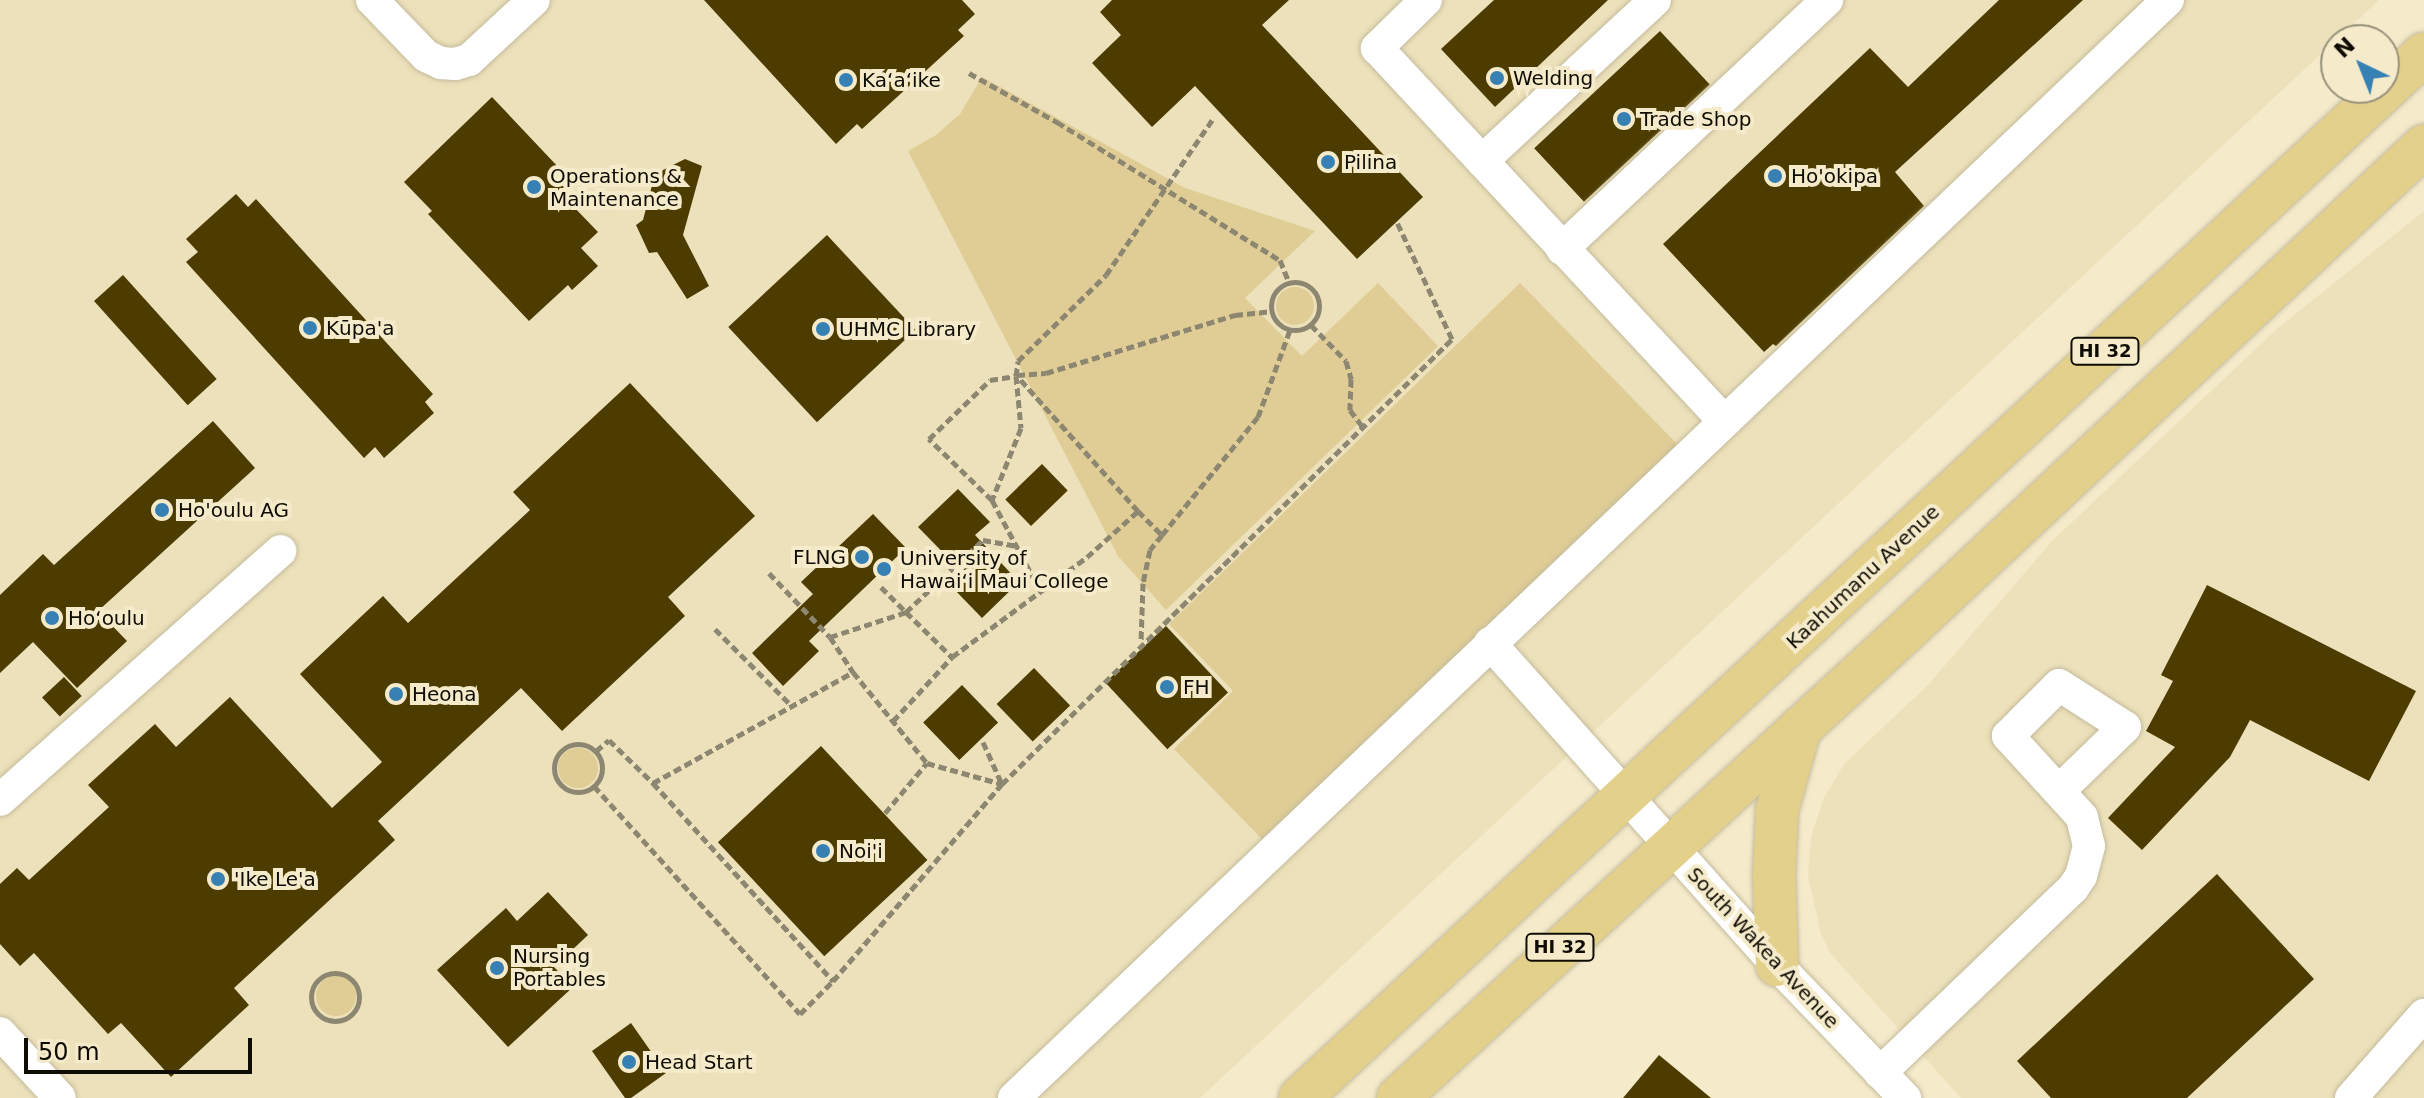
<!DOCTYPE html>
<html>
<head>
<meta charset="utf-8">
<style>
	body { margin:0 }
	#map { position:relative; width:2424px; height:1098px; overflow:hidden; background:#f5ebcb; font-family:"DejaVu Sans",sans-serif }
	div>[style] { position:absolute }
	.built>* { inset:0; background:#ece1ba }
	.green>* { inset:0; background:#dfcd95 }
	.round { border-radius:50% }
	.building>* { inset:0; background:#4c3c00; transform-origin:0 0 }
	.path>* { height:5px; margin-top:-2.5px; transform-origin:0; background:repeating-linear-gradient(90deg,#8d8670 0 8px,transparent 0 12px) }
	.path>.ring { margin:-2.5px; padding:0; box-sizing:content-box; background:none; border:5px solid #8d8670; border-radius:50% }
	.roads { filter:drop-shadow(0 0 2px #c4bb9d) drop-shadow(0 0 2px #c4bb9d) }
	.minor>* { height:32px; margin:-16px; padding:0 16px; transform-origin:16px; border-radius:16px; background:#fff }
	.major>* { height:42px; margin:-21px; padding:0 21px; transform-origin:21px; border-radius:21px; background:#e3d08b }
	.dots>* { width:22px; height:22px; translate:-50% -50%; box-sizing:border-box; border:4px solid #f5ebcb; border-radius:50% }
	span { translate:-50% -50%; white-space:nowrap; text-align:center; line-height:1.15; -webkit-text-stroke:8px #f5ebcb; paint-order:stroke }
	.shield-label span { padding:2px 6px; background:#f5ebcb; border:2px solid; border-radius:6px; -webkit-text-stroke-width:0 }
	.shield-label { font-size:18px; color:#0f0c03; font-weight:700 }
	.poi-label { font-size:20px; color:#0f0c03 }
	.left { translate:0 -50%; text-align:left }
	.right { translate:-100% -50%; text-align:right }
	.street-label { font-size:20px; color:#0f0c03 }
	.north { position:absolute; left:2320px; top:24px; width:80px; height:80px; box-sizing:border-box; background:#f5ebcb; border:2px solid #99927b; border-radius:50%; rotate:317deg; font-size:22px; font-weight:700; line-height:32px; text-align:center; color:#0f0c03 }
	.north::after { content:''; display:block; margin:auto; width:28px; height:36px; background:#3780b4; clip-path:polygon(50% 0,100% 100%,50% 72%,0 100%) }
	.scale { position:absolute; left:24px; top:1038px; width:228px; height:36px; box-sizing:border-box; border:4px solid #0f0c03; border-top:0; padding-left:10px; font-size:24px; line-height:28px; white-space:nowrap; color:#0f0c03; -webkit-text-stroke:6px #f5ebcb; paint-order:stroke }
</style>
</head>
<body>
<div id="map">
	<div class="built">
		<div style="clip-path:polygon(0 0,2379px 0,1200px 1098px,0 1098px)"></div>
		<div style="clip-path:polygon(2424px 211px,2424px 1098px,1961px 1098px,1830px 953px,1821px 934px,1808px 876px,1811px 836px,1824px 798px,1844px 764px,1928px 685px,2052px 541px,2278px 328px)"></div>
	</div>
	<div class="green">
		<div style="clip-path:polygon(982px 77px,1185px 188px,1315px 231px,1245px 298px,1302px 356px,1378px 283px,1438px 346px,1166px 610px,1118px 556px,908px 151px,936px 135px,960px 114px)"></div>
		<div style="clip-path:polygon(1520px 283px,1679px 446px,1263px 840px,1174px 749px,1233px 691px,1169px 624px)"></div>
		<div class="round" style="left:1276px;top:287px;width:38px;height:38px"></div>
		<div class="round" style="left:558px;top:748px;width:40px;height:40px"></div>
		<div class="round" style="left:316px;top:976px;width:40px;height:40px"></div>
	</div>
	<div class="building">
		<div style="clip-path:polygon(704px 0,962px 0,975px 14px,958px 30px,964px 36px,862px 129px,857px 124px,836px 144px)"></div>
		<div style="clip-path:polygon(1112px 0,1289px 0,1262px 25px,1423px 197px,1357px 259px,1195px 86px,1152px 127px,1092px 63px,1121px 35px,1100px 12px)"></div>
		<div style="clip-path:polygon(1494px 0,1608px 0,1495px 107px,1441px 49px)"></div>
		<div style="clip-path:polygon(1999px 0,2083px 0,1895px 172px,1924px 206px,1776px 346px,1773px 344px,1764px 352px,1663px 244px,1870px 48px,1908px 87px)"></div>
		<div style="left:1660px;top:31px;width:73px;height:172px;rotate:47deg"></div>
		<div style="clip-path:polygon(492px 97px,560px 169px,554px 176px,575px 199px,570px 203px,598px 232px,581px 248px,598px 266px,572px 290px,568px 285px,529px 321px,428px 214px,432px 211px,404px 182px)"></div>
		<div style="clip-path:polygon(685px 159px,702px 166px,683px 235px,709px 286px,687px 299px,657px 252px,649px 253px,636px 225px,643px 220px,655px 174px)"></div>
		<div style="clip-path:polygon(236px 194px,248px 207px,256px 199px,433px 394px,425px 402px,434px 413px,384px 458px,375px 447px,364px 458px,186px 262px,198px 252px,186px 239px)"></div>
		<div style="left:827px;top:235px;width:130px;height:135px;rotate:47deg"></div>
		<div style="left:123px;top:275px;width:140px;height:39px;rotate:48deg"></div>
		<div style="clip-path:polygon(630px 383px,755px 516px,668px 597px,685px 616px,562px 731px,521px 688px,378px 821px,395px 840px,234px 988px,249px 1005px,171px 1077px,121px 1023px,108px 1034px,34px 953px,20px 966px,0 944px,0 884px,17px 868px,29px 880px,109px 807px,88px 785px,155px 724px,176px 747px,230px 697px,332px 808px,382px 762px,300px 674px,383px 596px,408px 623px,530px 510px,513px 492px)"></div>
		<div style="clip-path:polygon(213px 421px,255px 468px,98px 611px,127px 641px,77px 688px,33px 642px,0 673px,0 595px,43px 554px,54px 565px)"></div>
		<div style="left:1042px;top:464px;width:37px;height:51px;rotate:46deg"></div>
		<div style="clip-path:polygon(958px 489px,990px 522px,975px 535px,1019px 582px,982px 618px,951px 586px,963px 573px,918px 527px)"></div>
		<div style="clip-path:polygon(873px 514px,906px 548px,809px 641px,819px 651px,783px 686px,752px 653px,813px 594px,801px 582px)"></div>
		<div style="clip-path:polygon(2207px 585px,2416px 691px,2369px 781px,2250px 720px,2230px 757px,2142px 850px,2108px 818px,2175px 747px,2146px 731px,2173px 681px,2161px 675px)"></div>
		<div style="left:1166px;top:626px;width:91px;height:83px;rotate:47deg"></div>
		<div style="left:1034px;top:668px;width:52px;height:52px;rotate:46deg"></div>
		<div style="left:64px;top:677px;width:26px;height:30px;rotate:47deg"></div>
		<div style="left:962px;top:685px;width:52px;height:54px;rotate:46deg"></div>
		<div style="left:821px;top:746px;width:156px;height:141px;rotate:47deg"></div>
		<div style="clip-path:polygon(2217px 874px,2314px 979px,2187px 1098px,2051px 1098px,2017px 1061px)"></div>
		<div style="clip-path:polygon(548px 892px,588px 935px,554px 967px,573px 987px,508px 1047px,437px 970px,506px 908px,517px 921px)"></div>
		<div style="clip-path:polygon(631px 1023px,666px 1073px,631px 1098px,625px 1098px,592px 1051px)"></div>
		<div style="clip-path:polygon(1659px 1055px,1711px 1098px,1623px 1098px)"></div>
	</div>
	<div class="path">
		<div style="left:969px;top:73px;width:101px;rotate:29.1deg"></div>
		<div style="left:1057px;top:122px;width:262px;rotate:31.8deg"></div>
		<div style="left:1280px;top:260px;width:24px;rotate:68deg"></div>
		<div class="ring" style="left:1271px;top:282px;width:43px;height:43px"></div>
		<div style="left:1311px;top:325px;width:50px;rotate:45.8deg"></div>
		<div style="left:1346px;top:361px;width:19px;rotate:74deg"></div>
		<div style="left:1351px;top:379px;width:31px;rotate:92deg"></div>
		<div style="left:1350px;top:410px;width:21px;rotate:53deg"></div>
		<div style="left:1017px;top:375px;width:29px;rotate:-4deg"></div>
		<div style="left:1046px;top:373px;width:198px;rotate:-17.1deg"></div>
		<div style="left:1235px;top:315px;width:36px;rotate:-6deg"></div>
		<div style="left:1016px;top:376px;width:52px;rotate:84.5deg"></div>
		<div style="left:1021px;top:428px;width:78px;rotate:111.9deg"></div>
		<div style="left:992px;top:500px;width:88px;rotate:-135.9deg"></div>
		<div style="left:929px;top:439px;width:85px;rotate:-44deg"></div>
		<div style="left:990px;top:380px;width:26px;rotate:-9deg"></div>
		<div style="left:1016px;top:376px;width:15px;rotate:-82deg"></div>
		<div style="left:1018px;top:361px;width:123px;rotate:-44.3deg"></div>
		<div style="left:1106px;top:275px;width:188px;rotate:-55.6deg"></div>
		<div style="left:992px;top:500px;width:104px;rotate:62deg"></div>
		<div style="left:1138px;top:511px;width:34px;rotate:45deg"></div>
		<div style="left:1162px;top:535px;width:19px;rotate:129deg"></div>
		<div style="left:1150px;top:550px;width:34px;rotate:102deg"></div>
		<div style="left:1143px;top:583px;width:59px;rotate:91.9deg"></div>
		<div style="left:1162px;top:535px;width:152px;rotate:-50.9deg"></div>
		<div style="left:1258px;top:417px;width:93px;rotate:-69.8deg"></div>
		<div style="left:769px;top:573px;width:88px;rotate:46.4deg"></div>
		<div style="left:830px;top:637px;width:42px;rotate:56.7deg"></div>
		<div style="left:853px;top:672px;width:117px;rotate:50.9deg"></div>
		<div style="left:881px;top:587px;width:35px;rotate:45deg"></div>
		<div style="left:906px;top:612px;width:105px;rotate:-43.1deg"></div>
		<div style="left:983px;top:540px;width:35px;rotate:10deg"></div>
		<div style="left:715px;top:629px;width:107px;rotate:45deg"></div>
		<div style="left:830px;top:637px;width:80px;rotate:-18.2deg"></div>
		<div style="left:906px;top:612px;width:64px;rotate:44.4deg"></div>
		<div style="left:893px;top:721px;width:87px;rotate:-47.3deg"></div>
		<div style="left:952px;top:657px;width:168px;rotate:-36.5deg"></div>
		<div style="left:1087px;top:557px;width:69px;rotate:-42deg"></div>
		<div style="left:1138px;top:511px;width:180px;rotate:-131.8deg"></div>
		<div style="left:983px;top:742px;width:46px;rotate:65.7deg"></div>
		<div class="ring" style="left:554px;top:744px;width:43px;height:43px"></div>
		<div style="left:596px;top:751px;width:17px;rotate:-40deg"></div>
		<div style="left:609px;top:740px;width:62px;rotate:44.3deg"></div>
		<div style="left:653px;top:783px;width:268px;rotate:47.7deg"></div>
		<div style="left:653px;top:783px;width:229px;rotate:-29deg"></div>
		<div style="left:594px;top:786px;width:307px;rotate:47.9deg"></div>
		<div style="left:800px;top:1014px;width:47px;rotate:-45deg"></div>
		<div style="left:833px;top:981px;width:260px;rotate:-49.4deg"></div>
		<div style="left:1002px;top:784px;width:633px;rotate:-44.68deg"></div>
		<div style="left:1452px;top:339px;width:129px;rotate:-115.2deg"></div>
		<div style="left:885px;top:813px;width:65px;rotate:-50deg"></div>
		<div style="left:927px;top:763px;width:78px;rotate:15.6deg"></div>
		<div class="ring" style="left:311px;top:973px;width:43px;height:43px"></div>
	</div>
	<div class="roads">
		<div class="minor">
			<div style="left:372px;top:0;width:78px;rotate:46deg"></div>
			<div style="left:426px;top:56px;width:17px;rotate:25deg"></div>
			<div style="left:441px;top:63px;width:14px;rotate:4deg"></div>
			<div style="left:455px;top:64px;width:15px;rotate:-16deg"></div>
			<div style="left:469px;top:60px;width:88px;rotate:-42.7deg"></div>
			<div style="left:1426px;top:0;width:69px;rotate:135.6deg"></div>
			<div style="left:1377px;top:48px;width:509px;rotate:47.07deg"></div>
			<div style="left:1482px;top:161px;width:236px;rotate:-42.9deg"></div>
			<div style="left:1562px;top:249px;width:364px;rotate:-43.2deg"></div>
			<div style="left:1490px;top:643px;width:431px;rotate:48.3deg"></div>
			<div style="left:1777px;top:965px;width:185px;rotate:46.1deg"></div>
			<div style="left:0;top:800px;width:375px;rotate:-41.6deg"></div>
			<div style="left:0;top:1033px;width:88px;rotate:47.3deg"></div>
			<div style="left:1880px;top:1073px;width:267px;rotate:-43.8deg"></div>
			<div style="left:2073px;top:888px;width:14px;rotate:-56deg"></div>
			<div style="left:2081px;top:876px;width:31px;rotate:-75deg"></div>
			<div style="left:2089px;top:846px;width:30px;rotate:-104deg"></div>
			<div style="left:2082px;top:817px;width:110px;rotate:-132.4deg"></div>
			<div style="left:2008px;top:736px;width:72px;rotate:-45deg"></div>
			<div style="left:2059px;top:685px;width:78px;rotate:32.5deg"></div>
			<div style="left:2125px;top:727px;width:91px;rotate:135.9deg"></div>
			<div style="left:1014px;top:1098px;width:1593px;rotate:-43.58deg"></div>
			<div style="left:2351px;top:1098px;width:111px;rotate:-48.7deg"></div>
		</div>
		<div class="major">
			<div style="left:1777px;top:965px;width:89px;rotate:-91.9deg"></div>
			<div style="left:1774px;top:876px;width:66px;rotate:-87.4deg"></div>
			<div style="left:1777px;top:810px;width:85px;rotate:-74.3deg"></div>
			<div style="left:1300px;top:1098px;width:1534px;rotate:-42.89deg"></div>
			<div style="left:1398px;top:1098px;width:686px;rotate:-42.58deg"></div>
			<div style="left:1903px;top:634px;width:714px;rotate:-43.13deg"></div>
		</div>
	</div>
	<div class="dots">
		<div style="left:1497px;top:78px;background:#3780b4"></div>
		<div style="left:846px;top:80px;background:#3780b4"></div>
		<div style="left:1624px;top:119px;background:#3780b4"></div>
		<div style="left:1328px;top:162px;background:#3780b4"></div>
		<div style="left:1775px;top:176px;background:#3780b4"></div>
		<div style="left:534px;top:187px;background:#3780b4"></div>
		<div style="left:310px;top:328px;background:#3780b4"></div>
		<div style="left:823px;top:329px;background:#3780b4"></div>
		<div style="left:162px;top:510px;background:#3780b4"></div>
		<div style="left:862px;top:557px;background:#3780b4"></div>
		<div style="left:884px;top:569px;background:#3780b4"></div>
		<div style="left:52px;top:618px;background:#3780b4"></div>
		<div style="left:1167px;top:687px;background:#3780b4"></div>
		<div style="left:396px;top:694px;background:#3780b4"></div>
		<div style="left:823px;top:851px;background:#3780b4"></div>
		<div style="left:218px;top:879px;background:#3780b4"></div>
		<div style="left:497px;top:968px;background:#3780b4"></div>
		<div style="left:629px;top:1062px;background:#3780b4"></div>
	</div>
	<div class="shield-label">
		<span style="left:2105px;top:351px">HI 32</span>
		<span style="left:1560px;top:947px">HI 32</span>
	</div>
	<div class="poi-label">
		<span class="left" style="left:1513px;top:78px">Welding</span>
		<span class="left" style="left:862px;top:80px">Ka‘a‘ike</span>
		<span class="left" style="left:1640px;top:119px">Trade Shop</span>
		<span class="left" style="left:1344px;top:162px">Pilina</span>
		<span class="left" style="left:550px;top:188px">Operations &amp;<br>Maintenance</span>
		<span class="left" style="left:1791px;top:176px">Ho'okipa</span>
		<span class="left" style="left:326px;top:328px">Kūpa'a</span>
		<span class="left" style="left:839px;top:329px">UHMC Library</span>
		<span class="left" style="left:178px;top:510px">Ho'oulu AG</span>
		<span class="right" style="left:846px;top:557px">FLNG</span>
		<span class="left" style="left:900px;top:570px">University of<br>Hawai‘i Maui College</span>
		<span class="left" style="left:68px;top:618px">Ho‘oulu</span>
		<span class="left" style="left:1183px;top:687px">FH</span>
		<span class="left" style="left:412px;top:694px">Heona</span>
		<span class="left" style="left:839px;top:851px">Noi'i</span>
		<span class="left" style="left:234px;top:879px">'Ike Le'a</span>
		<span class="left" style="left:513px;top:968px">Nursing<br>Portables</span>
		<span class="left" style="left:645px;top:1062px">Head Start</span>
	</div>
	<div class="street-label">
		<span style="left:1863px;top:577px;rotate:-43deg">Kaahumanu Avenue</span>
		<span style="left:1763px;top:948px;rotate:47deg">South Wakea Avenue</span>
	</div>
	<div class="north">N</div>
	<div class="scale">50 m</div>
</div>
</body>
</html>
